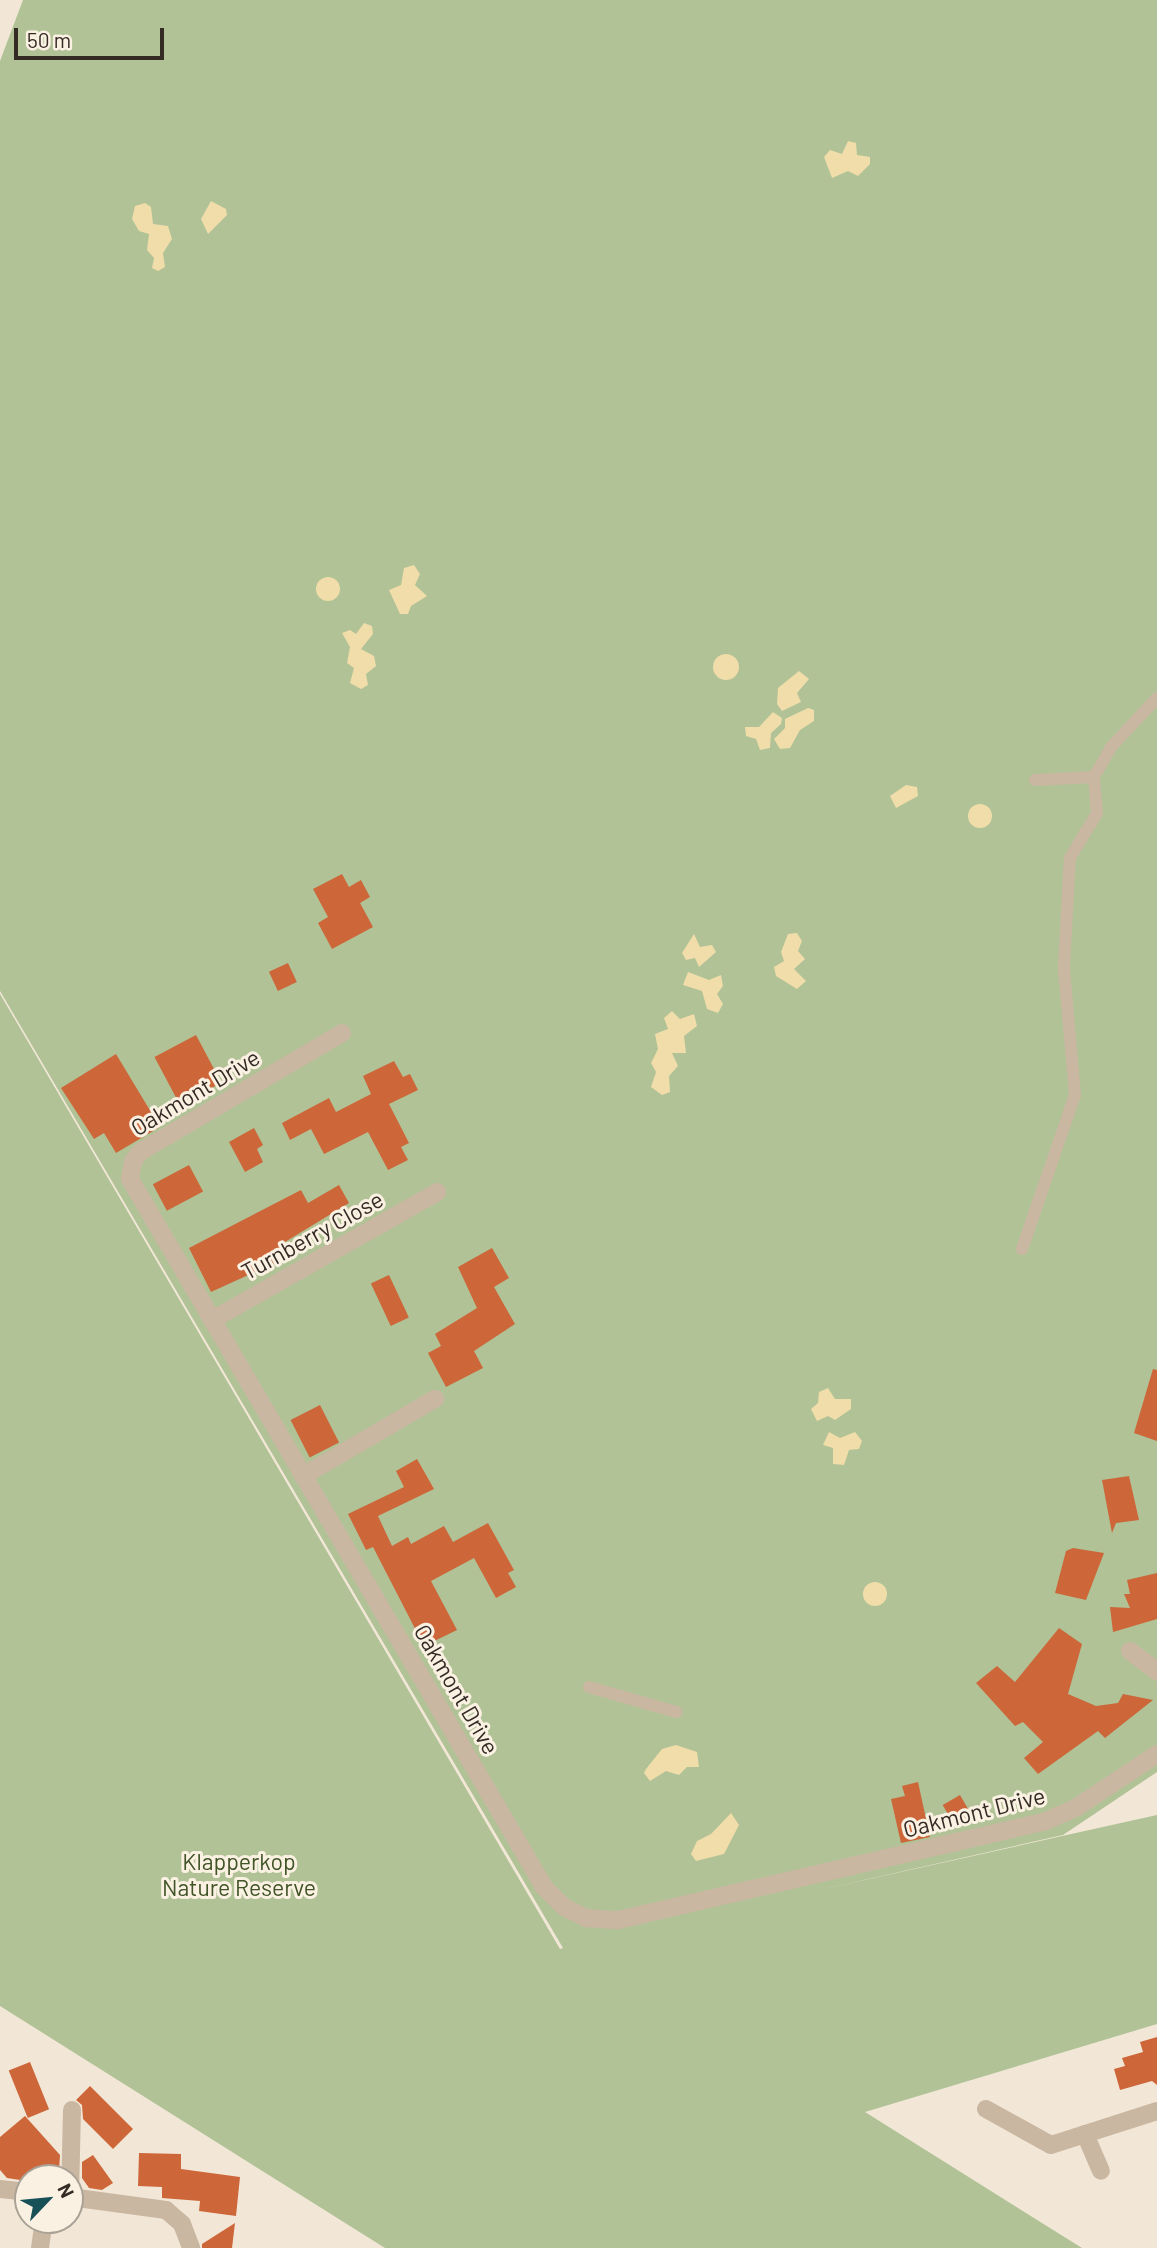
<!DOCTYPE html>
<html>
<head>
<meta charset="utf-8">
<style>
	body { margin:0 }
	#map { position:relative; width:1157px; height:2248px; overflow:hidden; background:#f2e7d6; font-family:Barlow,sans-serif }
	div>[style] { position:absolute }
	.green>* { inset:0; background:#b0c296 }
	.sand>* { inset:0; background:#f1ddaa }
	.round { border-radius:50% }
	.building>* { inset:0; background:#cd6639; transform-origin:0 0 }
	.lane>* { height:12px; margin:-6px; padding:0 6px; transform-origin:6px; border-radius:6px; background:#cab7a2 }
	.street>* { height:18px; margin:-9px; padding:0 9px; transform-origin:9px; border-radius:9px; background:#cab7a2 }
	span { translate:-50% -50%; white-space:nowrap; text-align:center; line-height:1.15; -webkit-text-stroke:6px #faf1e3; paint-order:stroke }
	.street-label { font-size:23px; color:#352b25 }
	.park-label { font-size:23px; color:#415427 }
	.north { position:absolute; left:14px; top:2164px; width:70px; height:70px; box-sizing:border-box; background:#faf1e3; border:2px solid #aba297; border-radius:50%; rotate:64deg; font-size:19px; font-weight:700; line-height:28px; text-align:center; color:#352b25 }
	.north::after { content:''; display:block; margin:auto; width:24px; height:32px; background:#185058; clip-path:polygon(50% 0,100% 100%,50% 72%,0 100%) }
	.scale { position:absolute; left:14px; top:28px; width:150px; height:32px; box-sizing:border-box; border:4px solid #352b25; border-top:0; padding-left:9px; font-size:21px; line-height:24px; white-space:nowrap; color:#352b25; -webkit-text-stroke:5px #faf1e3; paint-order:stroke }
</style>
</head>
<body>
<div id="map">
	<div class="green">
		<div style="clip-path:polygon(23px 0,1157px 0,1157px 1772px,1063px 1835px,806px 1893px,1157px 1815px,1157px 2024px,865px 2112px,1082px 2248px,385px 2248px,0 2006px,0 994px,560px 1949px,563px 1948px,0 991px,0 61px)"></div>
	</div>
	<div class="sand">
		<div style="clip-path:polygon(848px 141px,856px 143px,857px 155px,870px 157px,870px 164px,858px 176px,848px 171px,832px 178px,824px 157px,830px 150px,842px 154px)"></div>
		<div style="clip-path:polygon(211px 201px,226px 209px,227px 215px,208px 234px,201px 219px)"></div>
		<div style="clip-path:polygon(145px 203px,151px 207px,153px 224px,168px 226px,172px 239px,163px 253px,165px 267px,158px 271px,152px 268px,154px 258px,147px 250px,149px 234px,139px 231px,132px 219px,135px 206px)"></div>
		<div style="clip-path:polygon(414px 565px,420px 574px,415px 585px,427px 596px,411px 606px,408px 614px,400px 614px,389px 590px,401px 585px,404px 568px)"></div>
		<div class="round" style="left:316px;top:577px;width:24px;height:24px"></div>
		<div style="clip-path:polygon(364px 623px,372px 626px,373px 634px,361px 649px,374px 656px,376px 666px,366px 674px,368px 685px,361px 689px,350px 683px,354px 668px,347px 663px,350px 647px,342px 633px,350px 630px,356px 634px)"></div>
		<div class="round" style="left:713px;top:654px;width:26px;height:26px"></div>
		<div style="clip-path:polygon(799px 671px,809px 679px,797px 693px,801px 702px,782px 711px,777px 704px,778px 688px)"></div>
		<div style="clip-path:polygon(808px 708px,814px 710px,814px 721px,800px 730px,790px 748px,780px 749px,774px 739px,785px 728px,785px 719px)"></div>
		<div style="clip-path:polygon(773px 712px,782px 718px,781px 724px,771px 733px,770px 748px,760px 750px,756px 739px,746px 736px,745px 727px,759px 727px)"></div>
		<div style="clip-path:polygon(906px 785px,917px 787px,918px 796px,896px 808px,890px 796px)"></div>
		<div class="round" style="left:968px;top:804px;width:24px;height:24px"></div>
		<div style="clip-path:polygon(797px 933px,802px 941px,798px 951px,805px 959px,794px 969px,806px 981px,797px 989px,776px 976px,774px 967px,784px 961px,781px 952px,788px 934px)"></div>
		<div style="clip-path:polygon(694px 934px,700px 947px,712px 945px,716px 952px,699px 967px,695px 958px,686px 960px,682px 953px)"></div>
		<div style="clip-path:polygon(688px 972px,709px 980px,721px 975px,723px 986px,717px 994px,723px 1004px,718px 1013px,707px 1009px,702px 991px,683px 985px)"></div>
		<div style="clip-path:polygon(672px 1011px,680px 1019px,694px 1014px,697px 1026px,684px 1036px,686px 1053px,672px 1053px,678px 1066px,669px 1076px,670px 1092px,662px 1095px,651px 1087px,656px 1072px,651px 1063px,658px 1049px,655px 1034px,668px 1029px,664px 1018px)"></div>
		<div style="clip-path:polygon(828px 1388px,835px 1399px,851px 1399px,851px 1409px,835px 1420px,828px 1416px,817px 1421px,811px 1409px,818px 1403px,819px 1392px)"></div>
		<div style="clip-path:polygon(829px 1432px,840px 1438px,855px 1432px,862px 1441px,859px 1449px,849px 1450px,844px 1465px,833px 1464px,833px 1448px,823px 1445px)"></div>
		<div class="round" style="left:863px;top:1582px;width:24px;height:24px"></div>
		<div style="clip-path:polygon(676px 1745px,697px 1752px,699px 1767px,687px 1767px,679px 1775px,666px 1771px,650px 1781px,644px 1773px,646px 1769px,662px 1749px)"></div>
		<div style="clip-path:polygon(731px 1813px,739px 1825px,724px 1854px,696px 1861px,691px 1854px,697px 1841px,711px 1834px)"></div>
	</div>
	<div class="building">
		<div style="clip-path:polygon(342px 874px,349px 887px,361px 880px,370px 897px,360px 903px,373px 927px,332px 949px,318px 923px,328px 917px,313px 889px)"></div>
		<div style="left:288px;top:963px;width:21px;height:21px;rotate:65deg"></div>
		<div style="left:196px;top:1035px;width:54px;height:47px;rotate:62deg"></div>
		<div style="clip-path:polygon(116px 1054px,160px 1127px,116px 1153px,104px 1133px,94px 1139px,61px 1088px)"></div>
		<div style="clip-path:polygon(394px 1061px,403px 1077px,410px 1074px,418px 1090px,389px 1104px,409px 1143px,401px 1147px,408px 1160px,388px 1170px,368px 1132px,324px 1154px,311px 1129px,290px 1140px,282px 1123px,329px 1098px,336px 1112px,371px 1094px,363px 1076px)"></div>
		<div style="clip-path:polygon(254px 1128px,263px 1145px,257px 1149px,263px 1162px,245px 1172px,229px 1142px)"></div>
		<div style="left:189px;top:1165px;width:30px;height:41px;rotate:62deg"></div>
		<div style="clip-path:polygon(339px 1185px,349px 1203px,285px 1242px,292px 1255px,211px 1292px,189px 1248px,301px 1190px,308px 1203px)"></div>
		<div style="clip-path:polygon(492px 1248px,509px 1278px,494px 1287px,515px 1324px,474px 1351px,483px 1368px,446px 1387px,428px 1353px,441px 1346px,435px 1334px,477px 1308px,458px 1267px)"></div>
		<div style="left:389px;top:1275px;width:47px;height:20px;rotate:65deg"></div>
		<div style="clip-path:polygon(1153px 1369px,1157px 1370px,1157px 1441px,1134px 1433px)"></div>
		<div style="left:320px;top:1405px;width:42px;height:33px;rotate:63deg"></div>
		<div style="clip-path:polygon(417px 1459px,434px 1489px,378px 1516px,392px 1546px,408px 1537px,411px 1544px,444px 1526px,453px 1542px,488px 1523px,514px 1570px,508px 1573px,516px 1587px,496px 1598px,474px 1558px,431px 1581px,457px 1630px,424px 1646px,373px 1547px,366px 1550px,348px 1514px,404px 1487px,396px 1471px)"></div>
		<div style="clip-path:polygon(1129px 1476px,1139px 1520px,1116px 1523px,1112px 1533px,1102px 1480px)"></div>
		<div style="clip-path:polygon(1073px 1548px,1104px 1553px,1086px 1600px,1055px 1593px,1066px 1551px)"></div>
		<div style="clip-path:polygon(1157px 1573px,1157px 1619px,1113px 1632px,1110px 1607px,1130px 1608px,1124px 1594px,1130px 1594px,1127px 1580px)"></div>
		<div style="clip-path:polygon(1059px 1628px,1082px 1644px,1068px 1694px,1096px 1706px,1118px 1703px,1123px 1694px,1153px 1700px,1105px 1738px,1098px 1731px,1038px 1774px,1024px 1758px,1043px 1742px,1023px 1722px,1015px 1726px,976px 1683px,997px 1666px,1015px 1682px)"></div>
		<div style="clip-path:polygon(918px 1782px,930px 1837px,901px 1843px,891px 1799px,905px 1796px,902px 1786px)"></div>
		<div style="left:960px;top:1795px;width:24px;height:20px;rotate:60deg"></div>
		<div style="clip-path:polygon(1157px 2037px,1157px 2085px,1152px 2081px,1120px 2090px,1114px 2069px,1125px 2066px,1122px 2058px,1143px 2052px,1140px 2042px)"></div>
		<div style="left:30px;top:2062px;width:51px;height:23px;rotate:68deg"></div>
		<div style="clip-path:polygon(90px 2086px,133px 2129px,113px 2149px,83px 2119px,82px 2105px,76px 2100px)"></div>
		<div style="clip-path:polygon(25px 2116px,60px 2155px,59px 2171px,51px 2178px,35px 2178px,30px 2171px,20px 2180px,7px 2178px,0 2170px,0 2137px)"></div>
		<div style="clip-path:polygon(139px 2153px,181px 2154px,181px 2169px,240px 2177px,236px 2216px,199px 2211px,200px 2201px,162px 2198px,162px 2187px,138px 2186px)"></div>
		<div style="clip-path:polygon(93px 2155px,113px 2183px,102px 2190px,89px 2188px,82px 2178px,82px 2162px)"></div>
		<div style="clip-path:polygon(235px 2223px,232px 2248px,202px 2248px,202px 2244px)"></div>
	</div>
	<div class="lane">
		<div style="left:1035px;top:780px;width:59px;rotate:-2.9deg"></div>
		<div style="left:1094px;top:777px;width:34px;rotate:-60deg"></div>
		<div style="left:1111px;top:747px;width:67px;rotate:-46.8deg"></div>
		<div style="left:1022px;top:1249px;width:163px;rotate:-71deg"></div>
		<div style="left:1075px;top:1095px;width:127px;rotate:-95deg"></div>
		<div style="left:1064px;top:968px;width:96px;rotate:-87deg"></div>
		<div style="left:1069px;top:872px;width:14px;rotate:-86deg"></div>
		<div style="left:1070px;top:858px;width:52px;rotate:-59deg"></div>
		<div style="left:1097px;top:813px;width:36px;rotate:-95deg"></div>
		<div style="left:589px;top:1687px;width:91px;rotate:16deg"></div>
	</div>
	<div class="street">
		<div style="left:342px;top:1033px;width:234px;rotate:149.5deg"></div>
		<div style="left:140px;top:1152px;width:11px;rotate:128deg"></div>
		<div style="left:133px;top:1161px;width:18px;rotate:99deg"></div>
		<div style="left:130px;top:1179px;width:820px;rotate:59.68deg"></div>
		<div style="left:544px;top:1887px;width:28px;rotate:45deg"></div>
		<div style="left:564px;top:1907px;width:25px;rotate:27deg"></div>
		<div style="left:586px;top:1918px;width:32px;rotate:4deg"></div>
		<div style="left:618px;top:1920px;width:437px;rotate:-13deg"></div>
		<div style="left:1044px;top:1822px;width:36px;rotate:-24deg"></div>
		<div style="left:1077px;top:1807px;width:96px;rotate:-33.5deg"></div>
		<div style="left:212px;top:1320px;width:259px;rotate:-29.6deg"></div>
		<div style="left:303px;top:1476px;width:153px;rotate:-30.3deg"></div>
		<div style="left:1130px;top:1651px;width:34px;rotate:37deg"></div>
		<div style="left:986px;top:2109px;width:74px;rotate:29deg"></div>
		<div style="left:1051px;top:2145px;width:111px;rotate:-17.8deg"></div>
		<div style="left:1085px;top:2134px;width:40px;rotate:66.6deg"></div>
		<div style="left:0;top:2189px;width:28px;rotate:6deg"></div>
		<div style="left:70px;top:2197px;width:97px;rotate:7.7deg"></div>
		<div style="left:166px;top:2210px;width:21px;rotate:41deg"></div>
		<div style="left:182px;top:2224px;width:26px;rotate:69deg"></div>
		<div style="left:70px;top:2197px;width:87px;rotate:-88.7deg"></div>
		<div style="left:40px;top:2248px;width:28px;rotate:-82deg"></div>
	</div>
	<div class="street-label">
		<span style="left:195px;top:1092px;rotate:-31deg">Oakmont Drive</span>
		<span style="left:312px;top:1235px;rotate:-29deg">Turnberry Close</span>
		<span style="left:457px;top:1689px;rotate:60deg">Oakmont Drive</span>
		<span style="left:974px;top:1812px;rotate:-14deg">Oakmont Drive</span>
	</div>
	<div class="park-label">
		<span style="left:239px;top:1874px">Klapperkop<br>Nature Reserve</span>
	</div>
	<div class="north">N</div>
	<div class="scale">50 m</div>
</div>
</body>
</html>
